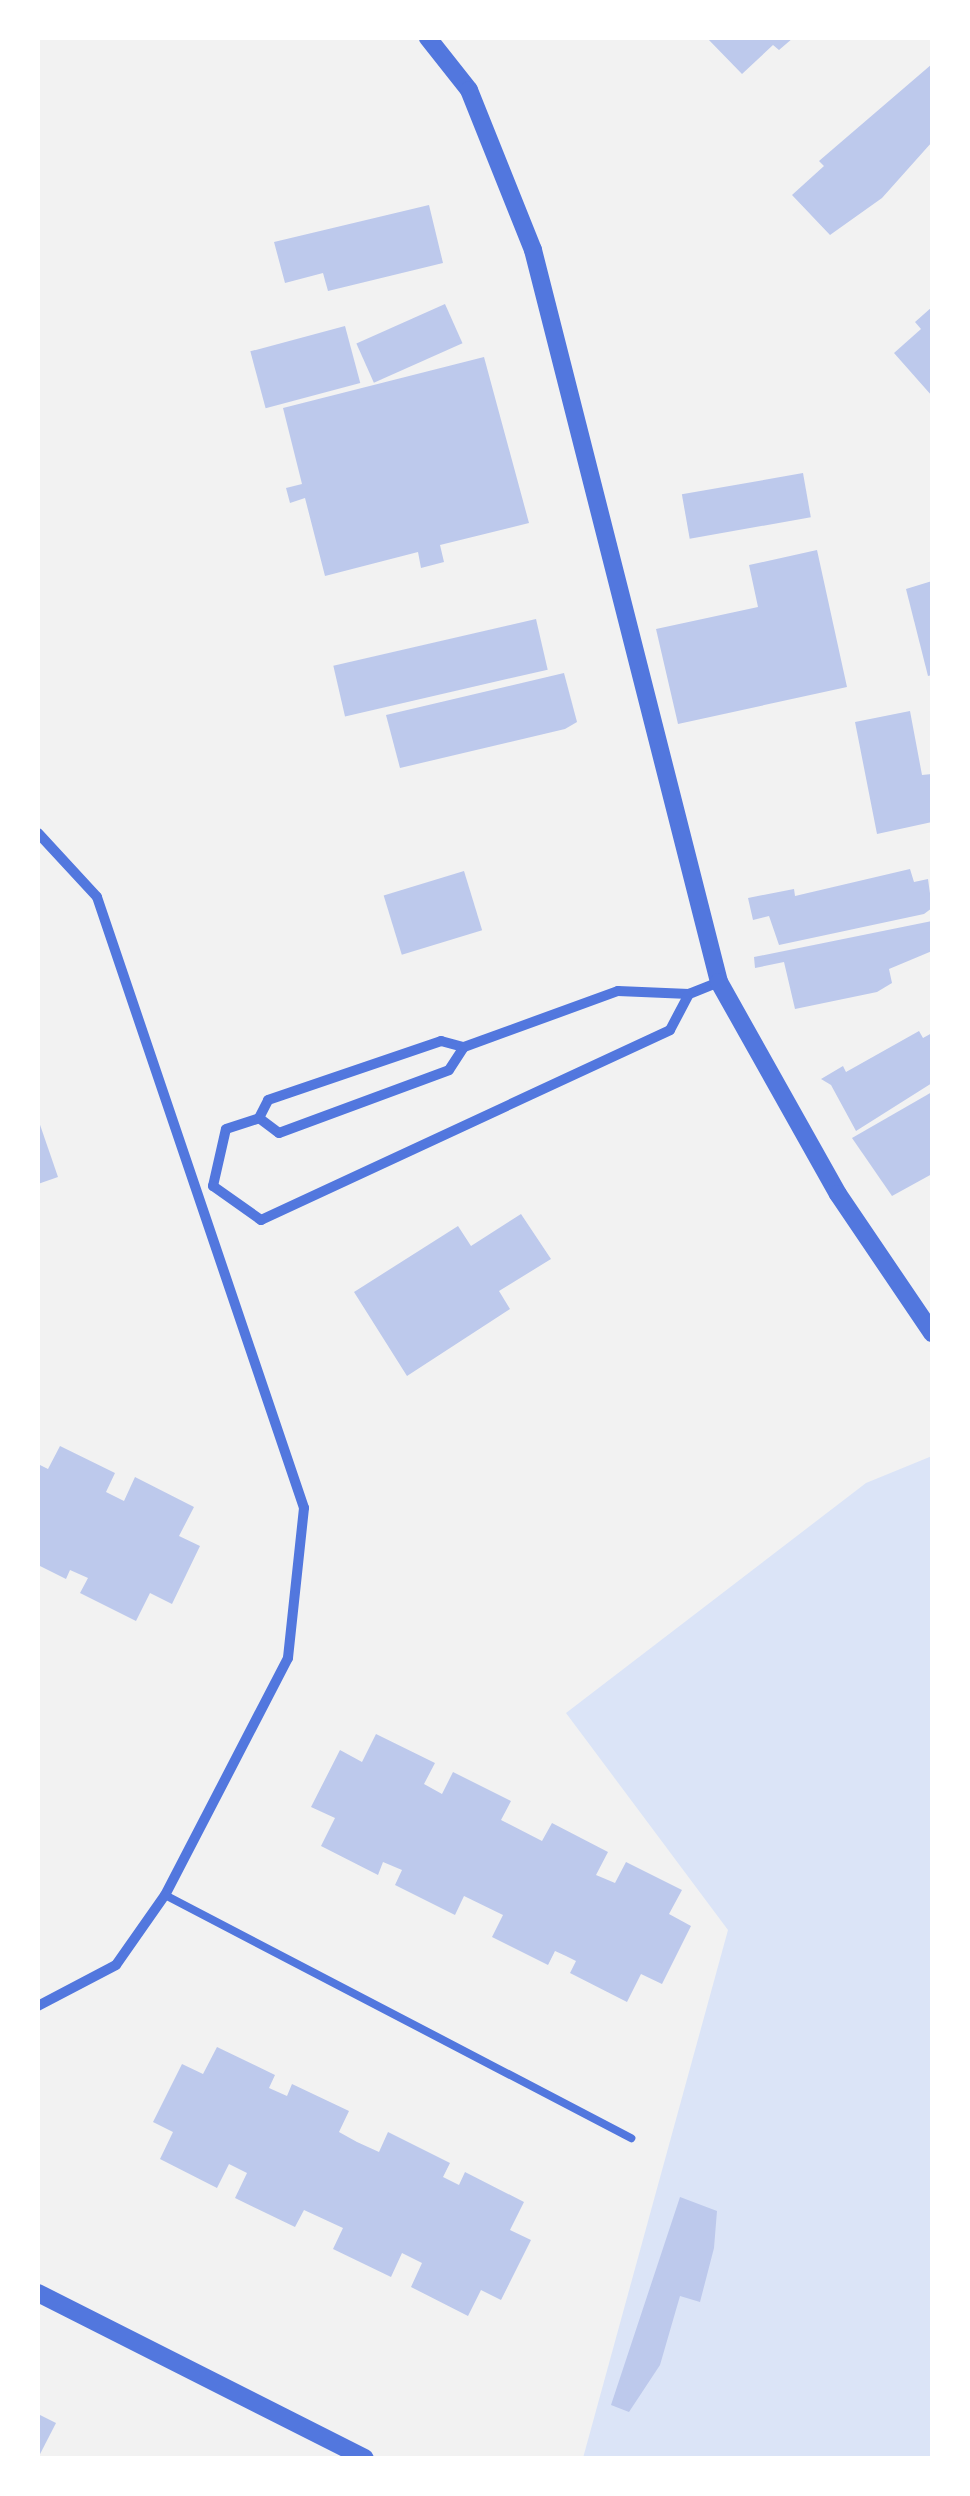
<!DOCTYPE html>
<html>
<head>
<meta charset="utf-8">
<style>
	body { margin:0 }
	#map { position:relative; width:970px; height:2496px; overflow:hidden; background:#f2f2f2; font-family:"Roboto Serif",serif }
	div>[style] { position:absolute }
	.green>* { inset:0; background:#dbe4f7 }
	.building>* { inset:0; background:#bdc9ec; transform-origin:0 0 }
	.service>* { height:8px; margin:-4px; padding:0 4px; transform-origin:4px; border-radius:4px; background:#5277de }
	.minor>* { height:10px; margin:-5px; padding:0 5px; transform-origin:5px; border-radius:5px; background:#5277de }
	.tertiary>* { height:18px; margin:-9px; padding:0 9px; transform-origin:9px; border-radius:9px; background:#5277de }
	span { translate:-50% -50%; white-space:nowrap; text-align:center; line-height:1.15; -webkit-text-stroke:8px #fff; paint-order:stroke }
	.frame { position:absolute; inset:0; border:40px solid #fff; pointer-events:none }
</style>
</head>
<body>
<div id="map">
	<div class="green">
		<div style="clip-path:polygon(932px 1456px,932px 2458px,583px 2458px,728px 1930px,566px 1713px,866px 1483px)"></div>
	</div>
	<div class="building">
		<div style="clip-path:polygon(707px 38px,793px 38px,779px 50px,773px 45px,742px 74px)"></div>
		<div style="clip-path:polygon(932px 64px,932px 142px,882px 198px,830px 235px,792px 195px,824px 166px,819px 161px)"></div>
		<div style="clip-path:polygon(429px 205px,443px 263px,328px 291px,323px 273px,285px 283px,274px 242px)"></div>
		<div style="left:445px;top:304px;width:43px;height:97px;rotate:66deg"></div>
		<div style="clip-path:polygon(932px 307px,932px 396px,894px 353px,921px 329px,915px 322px)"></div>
		<div style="left:345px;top:326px;width:59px;height:98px;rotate:75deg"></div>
		<div style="clip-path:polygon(484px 357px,529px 523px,440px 545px,444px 562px,421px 568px,418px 552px,325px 576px,305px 498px,290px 503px,286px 488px,302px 484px,283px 408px)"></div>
		<div style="left:803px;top:473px;width:45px;height:123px;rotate:80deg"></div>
		<div style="clip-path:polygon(817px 550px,847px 687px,678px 724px,656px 629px,758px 607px,749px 565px)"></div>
		<div style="clip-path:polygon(932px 581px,932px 675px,928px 676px,906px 589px)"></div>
		<div style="left:536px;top:619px;width:52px;height:208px;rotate:77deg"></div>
		<div style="clip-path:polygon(564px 673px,577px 722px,565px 729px,400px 768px,386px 715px)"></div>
		<div style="clip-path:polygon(910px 711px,922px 775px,932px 774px,932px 822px,877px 834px,855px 722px)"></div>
		<div style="clip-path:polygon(910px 869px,914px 882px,928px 879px,932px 908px,924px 914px,779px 945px,769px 916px,753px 920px,748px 898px,794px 889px,795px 896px)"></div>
		<div style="left:464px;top:871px;width:62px;height:84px;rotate:73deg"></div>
		<div style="clip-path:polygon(932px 921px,932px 951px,889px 969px,892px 983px,877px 992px,795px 1009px,784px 962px,755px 968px,754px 957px)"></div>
		<div style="clip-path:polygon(919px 1031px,923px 1038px,932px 1033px,932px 1083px,856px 1131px,831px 1085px,821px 1079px,843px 1066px,846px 1072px)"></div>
		<div style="clip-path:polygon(932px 1092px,932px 1174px,892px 1196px,852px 1138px)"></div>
		<div style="clip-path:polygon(38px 1119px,58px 1177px,38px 1184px)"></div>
		<div style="clip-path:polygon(521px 1214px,551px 1259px,499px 1291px,510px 1309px,407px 1376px,354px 1292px,458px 1226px,471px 1246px)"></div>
		<div style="clip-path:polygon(60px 1446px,115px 1473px,106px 1492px,124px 1501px,135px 1477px,194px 1507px,179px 1536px,200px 1546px,172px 1604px,150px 1593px,136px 1621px,80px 1593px,88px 1578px,70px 1570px,66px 1579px,38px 1565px,38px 1464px,48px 1469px)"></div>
		<div style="clip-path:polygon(376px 1734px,435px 1763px,424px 1784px,442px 1794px,453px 1772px,511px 1801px,501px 1820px,542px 1841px,552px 1823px,608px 1852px,596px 1875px,615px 1883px,626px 1862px,682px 1890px,669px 1914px,691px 1926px,662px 1984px,641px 1974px,627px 2002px,570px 1973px,576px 1961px,566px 1956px,555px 1951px,548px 1965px,492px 1937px,503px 1915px,464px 1896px,455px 1915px,395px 1885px,402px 1870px,383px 1862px,378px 1875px,321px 1846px,335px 1818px,311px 1807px,340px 1750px,362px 1762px)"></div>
		<div style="clip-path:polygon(217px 2047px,275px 2075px,269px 2088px,287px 2096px,292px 2084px,349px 2111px,339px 2132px,357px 2142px,379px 2152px,388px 2132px,450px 2163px,443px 2177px,459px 2185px,465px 2172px,524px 2202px,510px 2230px,531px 2240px,501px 2300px,481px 2290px,468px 2316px,411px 2287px,422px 2263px,402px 2253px,391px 2277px,333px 2249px,343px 2228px,304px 2210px,295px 2227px,235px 2198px,247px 2173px,229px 2164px,217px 2188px,160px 2159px,173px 2132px,153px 2122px,182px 2064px,203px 2074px)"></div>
		<div style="clip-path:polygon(680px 2197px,717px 2211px,714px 2248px,700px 2302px,680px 2296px,660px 2365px,629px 2412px,611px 2405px)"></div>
		<div style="clip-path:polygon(38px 2414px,56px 2423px,38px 2458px)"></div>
	</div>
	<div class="service">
		<div style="left:165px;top:1895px;width:526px;rotate:27.54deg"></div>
	</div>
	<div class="minor">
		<div style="left:38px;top:833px;width:87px;rotate:47.3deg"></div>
		<div style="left:97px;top:897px;width:645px;rotate:71.28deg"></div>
		<div style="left:304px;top:1508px;width:151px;rotate:96.1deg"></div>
		<div style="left:288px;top:1658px;width:267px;rotate:117.4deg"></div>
		<div style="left:165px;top:1895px;width:85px;rotate:125deg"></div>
		<div style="left:116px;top:1965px;width:88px;rotate:152.3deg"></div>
		<div style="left:259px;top:1118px;width:25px;rotate:37deg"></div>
		<div style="left:279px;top:1133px;width:181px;rotate:-20.3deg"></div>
		<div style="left:449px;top:1070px;width:27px;rotate:-57deg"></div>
		<div style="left:213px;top:1186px;width:58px;rotate:-77.2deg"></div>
		<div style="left:226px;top:1129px;width:35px;rotate:-18deg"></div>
		<div style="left:259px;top:1118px;width:20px;rotate:-63deg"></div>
		<div style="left:268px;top:1100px;width:183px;rotate:-18.8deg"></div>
		<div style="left:441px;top:1041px;width:24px;rotate:15deg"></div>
		<div style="left:464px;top:1047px;width:164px;rotate:-20deg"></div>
		<div style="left:618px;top:991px;width:71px;rotate:2.4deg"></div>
		<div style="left:689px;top:994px;width:32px;rotate:-22deg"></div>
		<div style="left:213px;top:1186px;width:59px;rotate:35.3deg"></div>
		<div style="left:261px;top:1220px;width:451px;rotate:-24.9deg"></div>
		<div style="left:670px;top:1030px;width:41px;rotate:-62.2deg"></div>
	</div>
	<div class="tertiary">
		<div style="left:428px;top:38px;width:66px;rotate:51.7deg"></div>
		<div style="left:469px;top:90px;width:172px;rotate:68.2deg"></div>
		<div style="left:533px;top:250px;width:755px;rotate:75.74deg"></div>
		<div style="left:719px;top:982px;width:243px;rotate:60.7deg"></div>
		<div style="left:838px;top:1194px;width:168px;rotate:55.9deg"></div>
		<div style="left:38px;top:2293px;width:366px;rotate:26.8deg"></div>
	</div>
	<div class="frame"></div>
</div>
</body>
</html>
